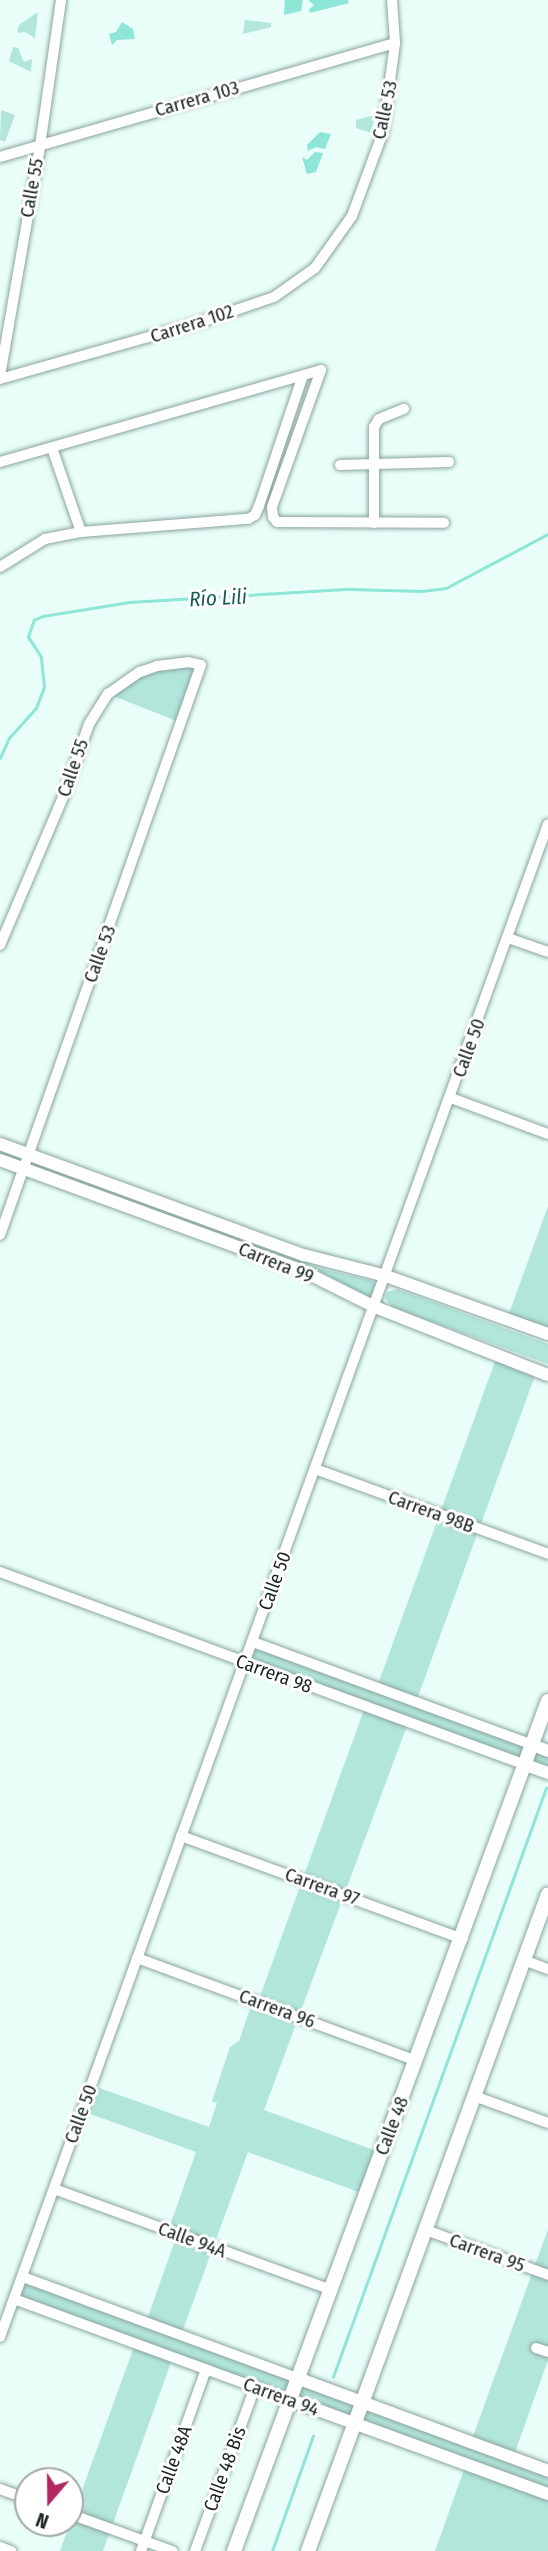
<!DOCTYPE html>
<html>
<head>
<meta charset="utf-8">
<style>
	body { margin:0 }
	#map { position:relative; width:548px; height:2551px; overflow:hidden; background:#e9fef9; font-family:"Fira Sans Condensed",sans-serif }
	div>[style] { position:absolute }
	.green>* { inset:0; background:#b2e6db }
	.water>* { inset:0; background:#8de6d6 }
	.stream>* { height:2.5px; margin:-1.25px; padding:0 1.25px; transform-origin:1.25px; border-radius:1.25px; background:#8de6d6 }
	.roads { filter:drop-shadow(0 0 2px #8ba49f) drop-shadow(0 0 2px #8ba49f) }
	.minor>* { height:10px; margin:-5px; padding:0 5px; transform-origin:5px; border-radius:5px; background:#fff }
	.tertiary>* { height:12px; margin:-6px; padding:0 6px; transform-origin:6px; border-radius:6px; background:#fff }
	.secondary>* { height:14px; margin:-7px; padding:0 7px; transform-origin:7px; border-radius:7px; background:#fff }
	span { translate:-50% -50%; white-space:nowrap; text-align:center; line-height:1.15; -webkit-text-stroke:6px #fff; paint-order:stroke }
	.street-label { font-size:19px; color:#192321 }
	.water-label { font-size:21px; color:#155e54; font-style:italic }
	.north { position:absolute; left:14px; top:2467px; width:70px; height:70px; box-sizing:border-box; background:#fff; border:2px solid #a3a7a6; border-radius:50%; rotate:200deg; font-size:19px; font-weight:700; line-height:28px; text-align:center; color:#192321 }
	.north::after { content:''; display:block; margin:auto; width:24px; height:32px; background:#b32660; clip-path:polygon(50% 0,100% 100%,50% 72%,0 100%) }
</style>
</head>
<body>
<div id="map">
	<div class="green">
		<div style="clip-path:polygon(38px 12px,35px 38px,25px 32px,19px 33px,17px 30px,20px 24px)"></div>
		<div style="clip-path:polygon(245px 20px,271px 23px,271px 27px,243px 34px)"></div>
		<div style="clip-path:polygon(13px 47px,18px 48px,24px 62px,32px 59px,31px 72px,9px 61px)"></div>
		<div style="clip-path:polygon(1px 110px,15px 115px,5px 142px,0 140px)"></div>
		<div style="clip-path:polygon(375px 115px,371px 133px,356px 128px,356px 120px)"></div>
		<div style="clip-path:polygon(198px 663px,182px 723px,108px 694px,140px 672px)"></div>
		<div style="clip-path:polygon(548px 1206px,548px 1334px,507px 1319px)"></div>
		<div style="clip-path:polygon(307px 1265px,372px 1281px,377px 1286px,372px 1296px,368px 1297px)"></div>
		<div style="clip-path:polygon(397px 1289px,548px 1344px,548px 1364px,392px 1307px,385px 1298px,387px 1292px)"></div>
		<div style="clip-path:polygon(497px 1356px,537px 1370px,416px 1702px,548px 1751px,548px 1773px,408px 1723px,264px 2110px,382px 2153px,367px 2195px,248px 2152px,181px 2335px,471px 2442px,548px 2229px,548px 2360px,513px 2458px,548px 2471px,548px 2551px,435px 2551px,466px 2464px,173px 2357px,103px 2551px,60px 2551px,135px 2344px,14px 2299px,23px 2277px,146px 2322px,177px 2235px,168px 2231px,196px 2152px,82px 2111px,91px 2085px,209px 2127px,217px 2103px,212px 2101px,230px 2047px,239px 2041px,250px 2009px,258px 2002px,365px 1707px,244px 1663px,253px 1642px,377px 1687px)"></div>
	</div>
	<div class="water">
		<div style="clip-path:polygon(285px 0,303px 0,301px 11px,284px 15px)"></div>
		<div style="clip-path:polygon(308px 0,348px 0,349px 3px,310px 13px,309px 9px,314px 5px)"></div>
		<div style="clip-path:polygon(122px 22px,133px 29px,135px 39px,117px 40px,112px 45px,109px 34px,116px 32px)"></div>
		<div style="clip-path:polygon(320px 132px,331px 134px,325px 149px,316px 147px,308px 151px,307px 145px)"></div>
		<div style="clip-path:polygon(315px 152px,323px 153px,316px 172px,307px 174px,302px 157px,307px 160px)"></div>
	</div>
	<div class="stream">
		<div style="left:0;top:758px;width:22px;rotate:-66deg"></div>
		<div style="left:9px;top:738px;width:40px;rotate:-48deg"></div>
		<div style="left:36px;top:708px;width:22px;rotate:-69deg"></div>
		<div style="left:44px;top:687px;width:30px;rotate:-96deg"></div>
		<div style="left:41px;top:657px;width:24px;rotate:-123deg"></div>
		<div style="left:28px;top:637px;width:18px;rotate:-71deg"></div>
		<div style="left:34px;top:620px;width:10px;rotate:-24deg"></div>
		<div style="left:43px;top:616px;width:87px;rotate:-9.2deg"></div>
		<div style="left:129px;top:602px;width:221px;rotate:-3.4deg"></div>
		<div style="left:350px;top:589px;width:72px;rotate:1.6deg"></div>
		<div style="left:422px;top:591px;width:24px;rotate:-7deg"></div>
		<div style="left:446px;top:588px;width:115px;rotate:-27.9deg"></div>
		<div style="left:333px;top:2377px;width:626px;rotate:-70.12deg"></div>
		<div style="left:272px;top:2551px;width:122px;rotate:-70.4deg"></div>
	</div>
	<div class="roads">
		<div class="minor">
			<div style="left:0;top:157px;width:411px;rotate:-16.1deg"></div>
			<div style="left:321px;top:370px;width:145px;rotate:109.7deg"></div>
			<div style="left:272px;top:507px;width:10px;rotate:84deg"></div>
			<div style="left:273px;top:517px;width:6px;rotate:51deg"></div>
			<div style="left:277px;top:522px;width:167px;rotate:0.3deg"></div>
			<div style="left:0;top:376px;width:233px;rotate:-80.1deg"></div>
			<div style="left:40px;top:146px;width:148px;rotate:-81.8deg"></div>
			<div style="left:0;top:379px;width:203px;rotate:-15.8deg"></div>
			<div style="left:195px;top:324px;width:83px;rotate:-18.9deg"></div>
			<div style="left:274px;top:297px;width:50px;rotate:-35.3deg"></div>
			<div style="left:315px;top:268px;width:64px;rotate:-54.6deg"></div>
			<div style="left:352px;top:216px;width:90px;rotate:-69.7deg"></div>
			<div style="left:383px;top:132px;width:90px;rotate:-82.3deg"></div>
			<div style="left:395px;top:43px;width:43px;rotate:-94deg"></div>
			<div style="left:52px;top:448px;width:89px;rotate:71deg"></div>
			<div style="left:81px;top:532px;width:168px;rotate:-4.5deg"></div>
			<div style="left:248px;top:519px;width:8px;rotate:-30deg"></div>
			<div style="left:255px;top:515px;width:10px;rotate:-66deg"></div>
			<div style="left:259px;top:506px;width:138px;rotate:-71.4deg"></div>
			<div style="left:0;top:462px;width:334px;rotate:-16deg"></div>
			<div style="left:340px;top:465px;width:109px;rotate:-1.6deg"></div>
			<div style="left:374px;top:523px;width:96px;rotate:-90deg"></div>
			<div style="left:374px;top:427px;width:9px;rotate:-58deg"></div>
			<div style="left:379px;top:419px;width:27px;rotate:-22deg"></div>
			<div style="left:0;top:567px;width:53px;rotate:-31.9deg"></div>
			<div style="left:45px;top:539px;width:37px;rotate:-11deg"></div>
			<div style="left:508px;top:938px;width:42px;rotate:19.3deg"></div>
			<div style="left:0;top:945px;width:163px;rotate:-66.9deg"></div>
			<div style="left:64px;top:795px;width:75px;rotate:-70.6deg"></div>
			<div style="left:89px;top:724px;width:36px;rotate:-58deg"></div>
			<div style="left:108px;top:694px;width:39px;rotate:-35deg"></div>
			<div style="left:140px;top:672px;width:18px;rotate:-19deg"></div>
			<div style="left:157px;top:666px;width:31px;rotate:-7deg"></div>
			<div style="left:188px;top:662px;width:13px;rotate:13deg"></div>
			<div style="left:201px;top:665px;width:604px;rotate:109.42deg"></div>
			<div style="left:451px;top:1098px;width:103px;rotate:20.4deg"></div>
			<div style="left:315px;top:1469px;width:248px;rotate:20deg"></div>
			<div style="left:0;top:1572px;width:560px;rotate:20.15deg"></div>
			<div style="left:253px;top:1642px;width:298px;rotate:20.2deg"></div>
			<div style="left:181px;top:1836px;width:300px;rotate:20.1deg"></div>
			<div style="left:137px;top:1958px;width:298px;rotate:20.2deg"></div>
			<div style="left:524px;top:1960px;width:26px;rotate:21deg"></div>
			<div style="left:474px;top:2096px;width:79px;rotate:20deg"></div>
			<div style="left:54px;top:2189px;width:295px;rotate:20deg"></div>
			<div style="left:426px;top:2230px;width:130px;rotate:20.2deg"></div>
			<div style="left:23px;top:2277px;width:292px;rotate:20.2deg"></div>
			<div style="left:14px;top:2299px;width:292px;rotate:20.1deg"></div>
			<div style="left:0;top:2337px;width:1609px;rotate:-70.09deg"></div>
			<div style="left:536px;top:2348px;width:13px;rotate:18deg"></div>
			<div style="left:0;top:2489px;width:30px;rotate:20deg"></div>
			<div style="left:70px;top:2514px;width:109px;rotate:19.9deg"></div>
			<div style="left:0;top:2547px;width:12px;rotate:20deg"></div>
			<div style="left:141px;top:2551px;width:193px;rotate:-70.3deg"></div>
			<div style="left:195px;top:2551px;width:175px;rotate:-69.9deg"></div>
		</div>
		<div class="tertiary">
			<div style="left:0;top:1144px;width:324px;rotate:20.1deg"></div>
			<div style="left:304px;top:1255px;width:85px;rotate:14.4deg"></div>
			<div style="left:386px;top:1276px;width:172px;rotate:19.7deg"></div>
			<div style="left:0;top:1160px;width:320px;rotate:20.1deg"></div>
			<div style="left:301px;top:1270px;width:83px;rotate:26.6deg"></div>
			<div style="left:375px;top:1307px;width:186px;rotate:21.5deg"></div>
			<div style="left:533px;top:1745px;width:16px;rotate:22deg"></div>
			<div style="left:526px;top:1765px;width:23px;rotate:20deg"></div>
			<div style="left:297px;top:2378px;width:268px;rotate:20.3deg"></div>
			<div style="left:288px;top:2399px;width:277px;rotate:20.1deg"></div>
		</div>
		<div class="secondary">
			<div style="left:234px;top:2551px;width:906px;rotate:-69.73deg"></div>
			<div style="left:308px;top:2551px;width:699px;rotate:-69.93deg"></div>
		</div>
	</div>
	<div class="street-label">
		<span style="left:197px;top:99px;rotate:-16deg">Carrera 103</span>
		<span style="left:385px;top:110px;rotate:-78deg">Calle 53</span>
		<span style="left:32px;top:188px;rotate:-80deg">Calle 55</span>
		<span style="left:192px;top:324px;rotate:-18deg">Carrera 102</span>
		<span style="left:73px;top:768px;rotate:-71deg">Calle 55</span>
		<span style="left:100px;top:954px;rotate:-70deg">Calle 53</span>
		<span style="left:469px;top:1048px;rotate:-70deg">Calle 50</span>
		<span style="left:276px;top:1263px;rotate:22deg">Carrera 99</span>
		<span style="left:431px;top:1512px;rotate:20deg">Carrera 98B</span>
		<span style="left:275px;top:1581px;rotate:-70deg">Calle 50</span>
		<span style="left:274px;top:1674px;rotate:20deg">Carrera 98</span>
		<span style="left:322px;top:1887px;rotate:20deg">Carrera 97</span>
		<span style="left:277px;top:2009px;rotate:20deg">Carrera 96</span>
		<span style="left:81px;top:2114px;rotate:-70deg">Calle 50</span>
		<span style="left:392px;top:2126px;rotate:-69deg">Calle 48</span>
		<span style="left:192px;top:2240px;rotate:20deg">Calle 94A</span>
		<span style="left:487px;top:2253px;rotate:20deg">Carrera 95</span>
		<span style="left:281px;top:2397px;rotate:20deg">Carrera 94</span>
		<span style="left:174px;top:2460px;rotate:-70deg">Calle 48A</span>
		<span style="left:225px;top:2469px;rotate:-70deg">Calle 48 Bis</span>
	</div>
	<div class="water-label">
		<span style="left:218px;top:598px;rotate:-3deg">Río Lili</span>
	</div>
	<div class="north">N</div>
</div>
</body>
</html>
